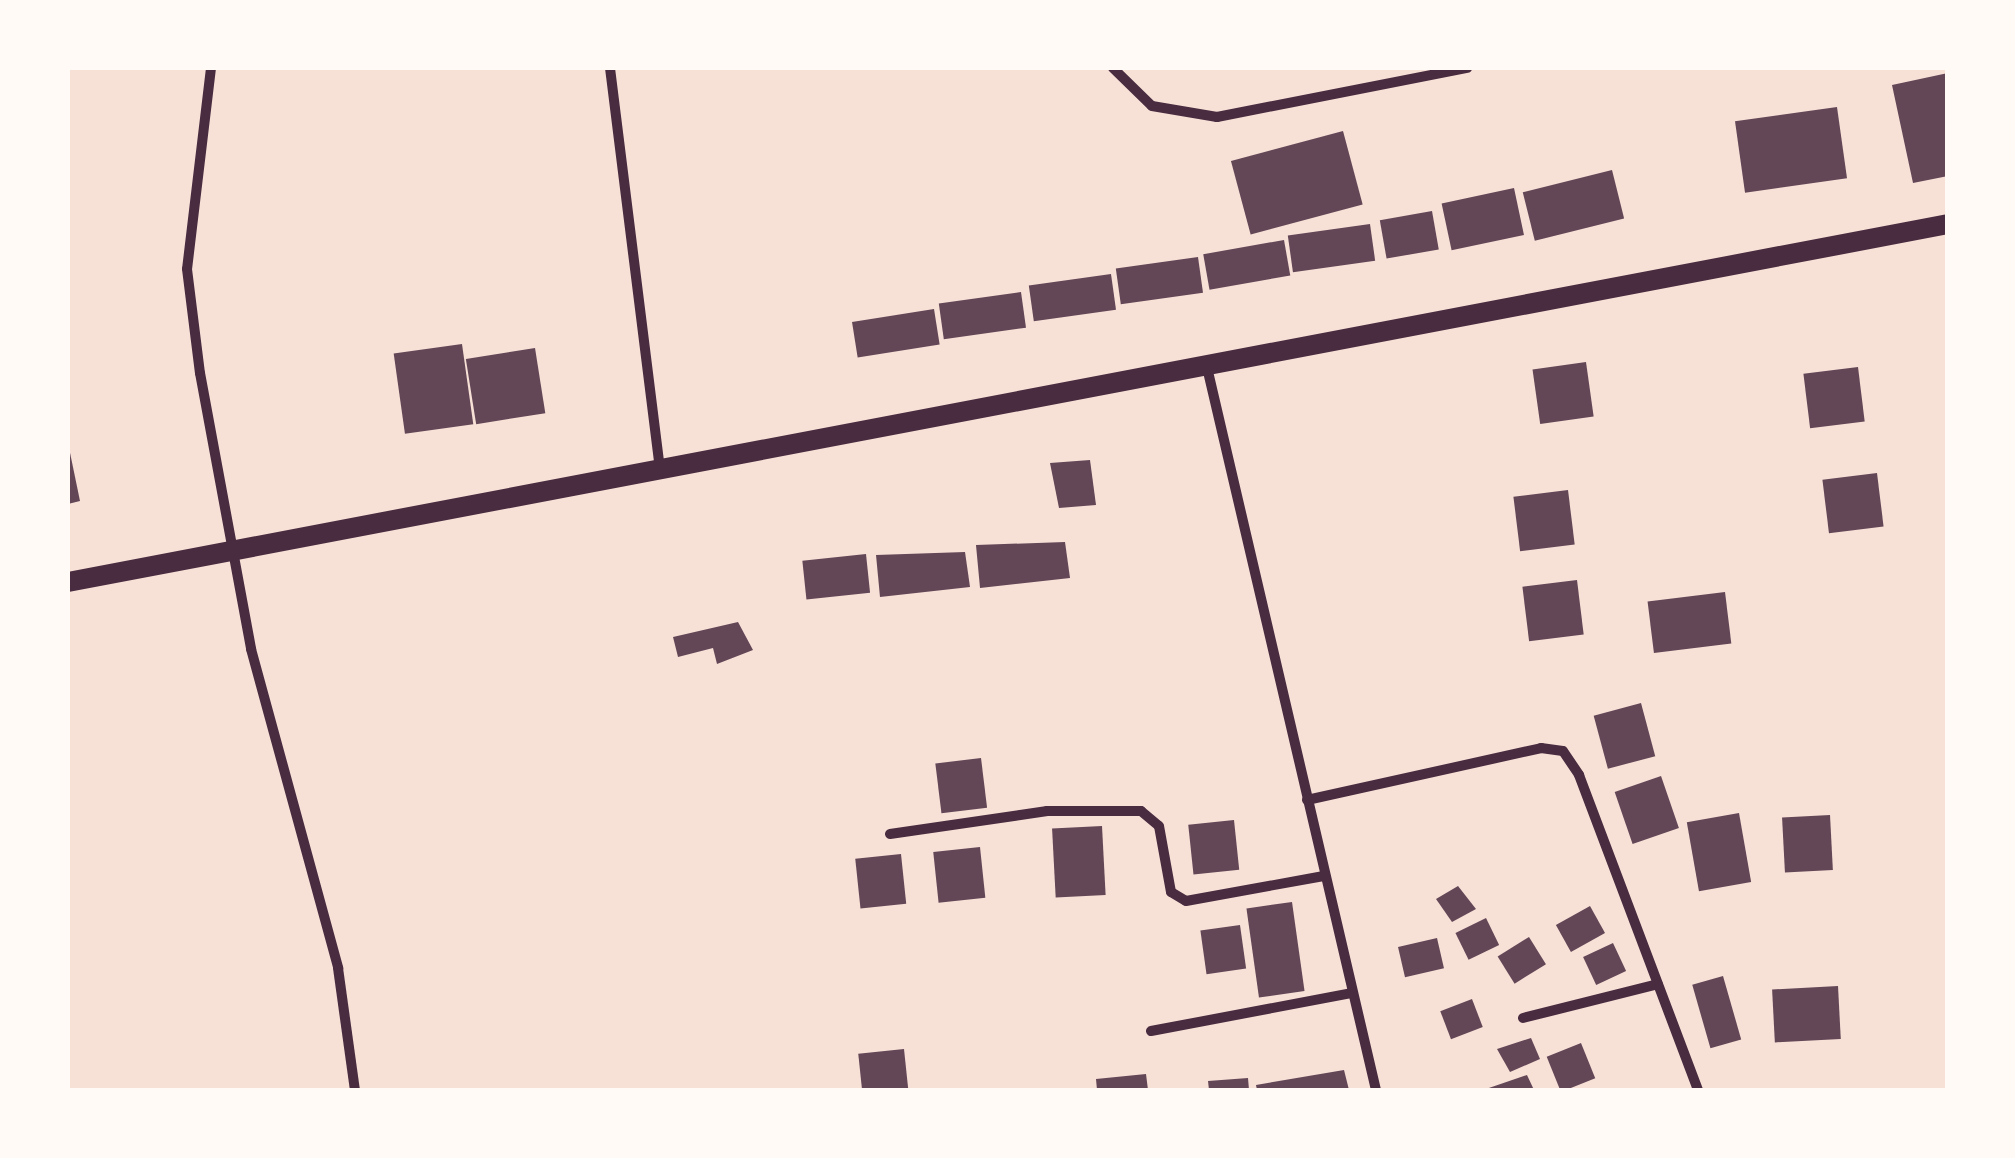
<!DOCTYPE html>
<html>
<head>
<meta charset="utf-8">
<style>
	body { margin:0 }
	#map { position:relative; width:2015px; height:1158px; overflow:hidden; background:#f7e1d7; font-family:"Zilla Slab",serif }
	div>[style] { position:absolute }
	.building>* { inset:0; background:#644757; transform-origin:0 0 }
	.minor>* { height:10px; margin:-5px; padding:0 5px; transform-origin:5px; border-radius:5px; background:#4a2c40 }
	.trunk>* { height:20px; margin:-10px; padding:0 10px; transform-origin:10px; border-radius:10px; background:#4a2c40 }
	span { translate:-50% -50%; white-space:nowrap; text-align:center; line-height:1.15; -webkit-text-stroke:9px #fffaf5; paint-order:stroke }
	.frame { position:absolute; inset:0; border:70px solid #fffaf5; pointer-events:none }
</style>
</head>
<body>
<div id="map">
	<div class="building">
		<div style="clip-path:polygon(1948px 73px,1948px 176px,1913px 183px,1892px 85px)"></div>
		<div style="left:1837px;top:107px;width:72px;height:103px;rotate:82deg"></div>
		<div style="left:1343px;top:131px;width:76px;height:116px;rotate:75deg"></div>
		<div style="left:1612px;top:170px;width:50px;height:92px;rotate:76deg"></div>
		<div style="left:1514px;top:188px;width:48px;height:74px;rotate:78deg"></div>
		<div style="left:1432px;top:211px;width:39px;height:53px;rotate:80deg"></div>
		<div style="left:1370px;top:224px;width:37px;height:83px;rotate:82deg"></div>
		<div style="left:1284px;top:240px;width:36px;height:82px;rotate:80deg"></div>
		<div style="left:1198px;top:257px;width:36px;height:83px;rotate:82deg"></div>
		<div style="left:1111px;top:274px;width:36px;height:83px;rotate:82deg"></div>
		<div style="left:1021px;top:292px;width:36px;height:83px;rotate:82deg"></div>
		<div style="left:934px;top:309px;width:36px;height:83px;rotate:81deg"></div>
		<div style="left:462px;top:344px;width:81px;height:69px;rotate:82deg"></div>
		<div style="left:535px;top:348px;width:66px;height:70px;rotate:81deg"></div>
		<div style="left:1586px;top:362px;width:55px;height:54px;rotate:82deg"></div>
		<div style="left:1858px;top:367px;width:55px;height:55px;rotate:83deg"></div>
		<div style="clip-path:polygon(68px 443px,80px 501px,68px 504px)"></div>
		<div style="clip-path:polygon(1090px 460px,1096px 505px,1059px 508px,1050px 463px)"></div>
		<div style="left:1877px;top:473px;width:54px;height:55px;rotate:83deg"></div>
		<div style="left:1568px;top:490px;width:55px;height:55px;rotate:83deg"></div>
		<div style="clip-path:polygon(1065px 542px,1070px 578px,980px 588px,976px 545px)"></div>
		<div style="clip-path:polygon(965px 552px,970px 587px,880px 597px,876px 555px)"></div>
		<div style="left:866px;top:554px;width:39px;height:64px;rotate:84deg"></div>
		<div style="left:1577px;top:580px;width:55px;height:55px;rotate:83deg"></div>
		<div style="left:1725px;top:592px;width:52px;height:78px;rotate:83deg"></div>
		<div style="clip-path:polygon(738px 622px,753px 650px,717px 664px,713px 648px,678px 657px,673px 637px)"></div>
		<div style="left:1641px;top:703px;width:55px;height:49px;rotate:75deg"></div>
		<div style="left:981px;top:758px;width:50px;height:46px;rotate:83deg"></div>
		<div style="left:1661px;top:776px;width:55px;height:49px;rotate:71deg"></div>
		<div style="left:1739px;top:813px;width:70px;height:53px;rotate:80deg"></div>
		<div style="left:1830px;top:815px;width:55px;height:48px;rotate:87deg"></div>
		<div style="left:1234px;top:820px;width:50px;height:46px;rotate:84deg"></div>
		<div style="left:1102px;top:826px;width:69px;height:50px;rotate:87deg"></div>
		<div style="left:980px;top:847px;width:51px;height:47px;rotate:84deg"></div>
		<div style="left:901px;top:854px;width:50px;height:46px;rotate:84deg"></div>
		<div style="clip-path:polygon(1458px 886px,1476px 909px,1452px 922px,1436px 899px)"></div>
		<div style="left:1292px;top:902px;width:90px;height:46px;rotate:82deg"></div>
		<div style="left:1590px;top:906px;width:31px;height:39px;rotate:61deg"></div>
		<div style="left:1486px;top:918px;width:30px;height:34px;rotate:64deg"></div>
		<div style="left:1240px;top:925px;width:44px;height:40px;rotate:82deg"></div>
		<div style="left:1529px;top:937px;width:32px;height:37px;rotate:58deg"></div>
		<div style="left:1437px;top:938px;width:31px;height:40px;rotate:77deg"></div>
		<div style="left:1613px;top:943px;width:31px;height:33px;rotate:65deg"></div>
		<div style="left:1723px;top:976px;width:66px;height:32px;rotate:74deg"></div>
		<div style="left:1838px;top:986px;width:53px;height:66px;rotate:87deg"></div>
		<div style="left:1472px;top:999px;width:30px;height:34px;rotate:69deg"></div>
		<div style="clip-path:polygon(1531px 1038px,1540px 1059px,1510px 1072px,1497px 1049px)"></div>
		<div style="left:1581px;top:1043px;width:38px;height:37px;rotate:68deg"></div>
		<div style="left:904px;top:1049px;width:41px;height:46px;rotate:84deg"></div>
		<div style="clip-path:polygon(1344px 1070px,1349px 1090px,1257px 1090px,1256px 1085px)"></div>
		<div style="clip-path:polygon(1146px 1074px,1148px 1090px,1097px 1090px,1096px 1079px)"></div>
		<div style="clip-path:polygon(1527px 1075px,1534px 1090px,1483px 1090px)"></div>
		<div style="clip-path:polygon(1248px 1078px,1249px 1090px,1209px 1090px,1208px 1081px)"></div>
	</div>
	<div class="minor">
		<div style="left:211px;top:68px;width:202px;rotate:96.8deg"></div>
		<div style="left:187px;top:269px;width:105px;rotate:82.9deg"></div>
		<div style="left:200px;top:373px;width:281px;rotate:79.5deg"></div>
		<div style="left:251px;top:649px;width:331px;rotate:74.7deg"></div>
		<div style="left:338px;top:968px;width:123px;rotate:82.1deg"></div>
		<div style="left:610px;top:68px;width:404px;rotate:82.9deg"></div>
		<div style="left:1113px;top:68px;width:54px;rotate:44.3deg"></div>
		<div style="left:1152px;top:106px;width:66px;rotate:9.6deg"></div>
		<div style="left:1217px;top:117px;width:255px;rotate:-11.1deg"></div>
		<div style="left:1206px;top:363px;width:747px;rotate:76.84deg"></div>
		<div style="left:1307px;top:800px;width:240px;rotate:-12.5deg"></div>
		<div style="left:1541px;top:748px;width:22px;rotate:8deg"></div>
		<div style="left:1563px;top:751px;width:29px;rotate:56deg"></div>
		<div style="left:1579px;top:775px;width:337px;rotate:69.3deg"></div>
		<div style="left:890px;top:834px;width:159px;rotate:-8.3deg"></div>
		<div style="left:1047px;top:811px;width:94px"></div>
		<div style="left:1141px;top:811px;width:23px;rotate:40deg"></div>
		<div style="left:1159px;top:826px;width:67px;rotate:79.7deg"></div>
		<div style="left:1171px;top:892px;width:17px;rotate:31deg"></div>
		<div style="left:1186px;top:901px;width:140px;rotate:-10.3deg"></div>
		<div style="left:1523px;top:1018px;width:139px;rotate:-14.1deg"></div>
		<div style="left:1151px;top:1031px;width:205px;rotate:-10.7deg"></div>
	</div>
	<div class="trunk">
		<div style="left:68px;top:582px;width:1914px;rotate:-10.78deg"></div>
	</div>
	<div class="frame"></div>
</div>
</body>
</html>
